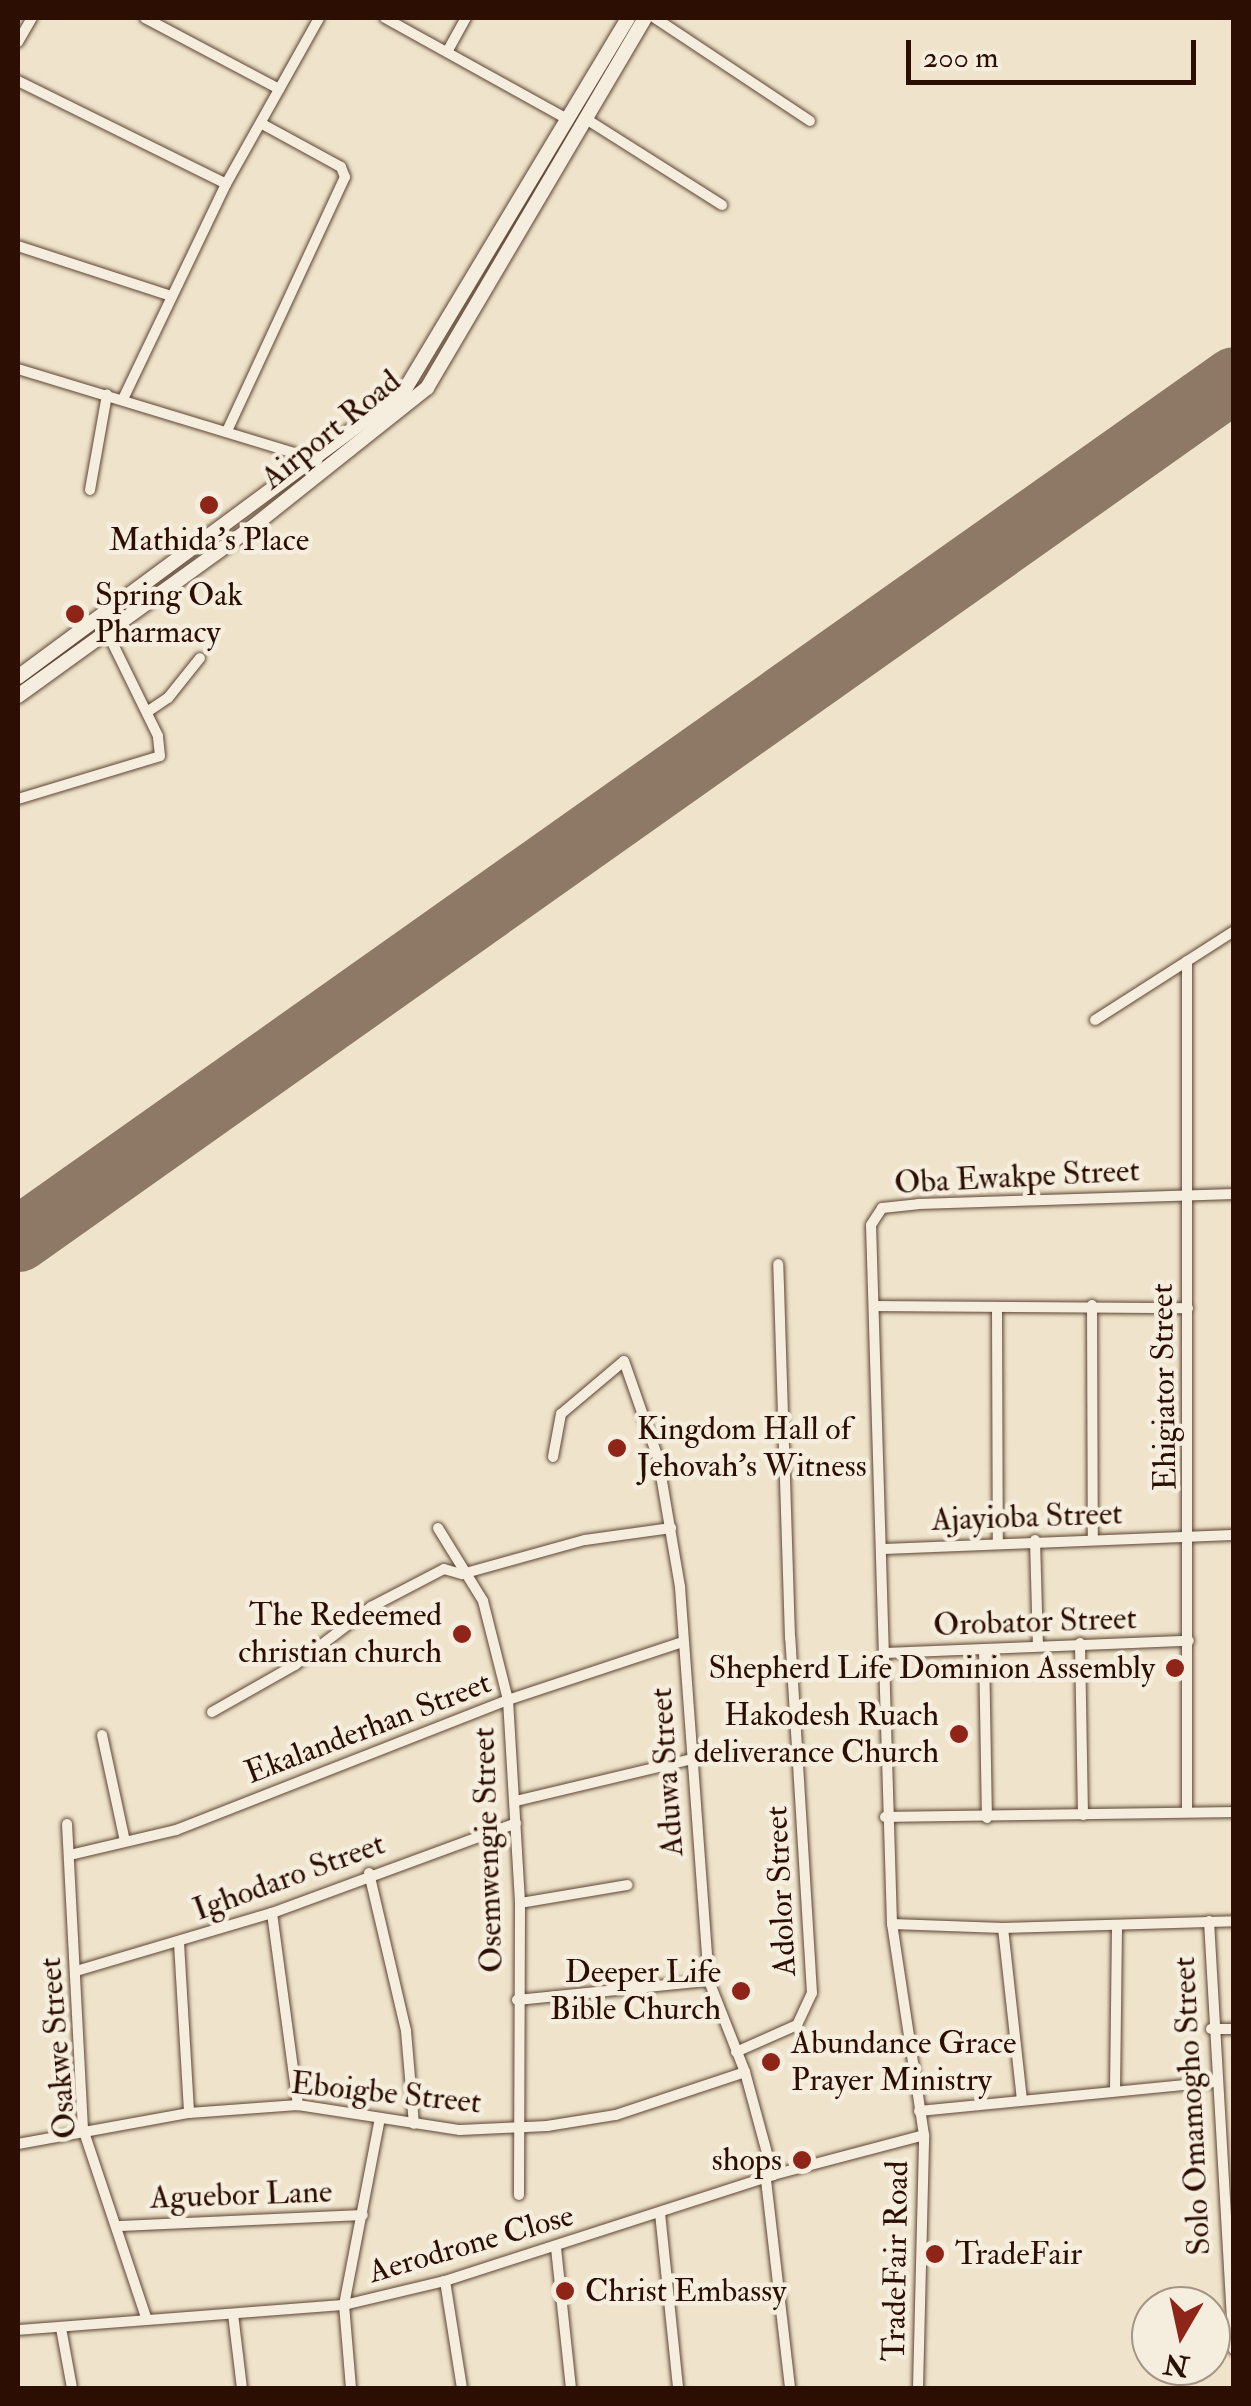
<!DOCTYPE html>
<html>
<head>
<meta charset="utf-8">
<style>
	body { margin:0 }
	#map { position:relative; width:1251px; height:2406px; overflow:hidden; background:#efe4cb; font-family:"IM FELL Double Pica",serif }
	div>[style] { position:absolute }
	.runway>* { height:65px; margin:-32.5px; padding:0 32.5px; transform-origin:32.5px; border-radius:32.5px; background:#8e7966 }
	.roads { filter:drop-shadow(0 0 2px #5d4434) drop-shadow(0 0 2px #5d4434) }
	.street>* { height:10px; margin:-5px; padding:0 5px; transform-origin:5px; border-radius:5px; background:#f5eddd }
	.secondary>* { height:14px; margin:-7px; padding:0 7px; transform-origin:7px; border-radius:7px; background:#f5eddd }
	.dots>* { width:28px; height:28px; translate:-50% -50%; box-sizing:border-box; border:5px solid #f5eddd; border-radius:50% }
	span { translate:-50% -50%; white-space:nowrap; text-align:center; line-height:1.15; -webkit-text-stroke:9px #f5eddd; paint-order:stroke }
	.street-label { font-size:32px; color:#2c0e02 }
	.poi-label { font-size:32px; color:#2c0e02 }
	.left { translate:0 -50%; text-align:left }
	.right { translate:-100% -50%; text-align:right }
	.frame { position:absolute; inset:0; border:20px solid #2c0e02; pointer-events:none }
	.north { position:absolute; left:1131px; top:2286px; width:100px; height:100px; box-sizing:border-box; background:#f5eddd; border:2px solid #a59485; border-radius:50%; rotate:189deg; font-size:28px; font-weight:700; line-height:40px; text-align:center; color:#2c0e02 }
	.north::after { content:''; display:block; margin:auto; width:35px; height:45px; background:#8f2418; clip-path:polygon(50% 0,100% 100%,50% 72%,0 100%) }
	.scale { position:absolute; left:906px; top:40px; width:290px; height:45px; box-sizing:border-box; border:5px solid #2c0e02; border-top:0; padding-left:12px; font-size:30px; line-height:35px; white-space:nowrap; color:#2c0e02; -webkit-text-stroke:8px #f5eddd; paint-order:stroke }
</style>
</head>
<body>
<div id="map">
	<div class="runway">
		<div style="left:18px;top:1239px;width:1489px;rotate:-35.27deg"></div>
	</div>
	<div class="roads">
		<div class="street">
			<div style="left:145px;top:18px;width:152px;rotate:27.9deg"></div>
			<div style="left:385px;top:18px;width:208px;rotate:29deg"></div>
			<div style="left:655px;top:18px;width:186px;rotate:33.6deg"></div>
			<div style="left:18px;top:42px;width:28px;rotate:-60deg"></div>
			<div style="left:447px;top:52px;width:39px;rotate:-61deg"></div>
			<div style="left:18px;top:81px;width:232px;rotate:26.3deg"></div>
			<div style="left:586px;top:119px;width:161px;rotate:32.3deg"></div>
			<div style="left:18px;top:246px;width:161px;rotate:18.1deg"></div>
			<div style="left:18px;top:369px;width:313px;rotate:16.9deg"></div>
			<div style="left:123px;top:399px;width:238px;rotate:-64.4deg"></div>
			<div style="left:226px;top:184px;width:190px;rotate:-60.7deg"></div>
			<div style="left:227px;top:431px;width:280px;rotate:-65.1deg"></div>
			<div style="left:345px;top:177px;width:11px;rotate:-112deg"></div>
			<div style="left:341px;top:167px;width:90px;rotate:-151.4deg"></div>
			<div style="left:90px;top:490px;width:97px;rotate:-79.9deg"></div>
			<div style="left:147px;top:712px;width:25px;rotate:-34deg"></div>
			<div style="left:168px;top:698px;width:51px;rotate:-51.3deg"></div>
			<div style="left:18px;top:799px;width:148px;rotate:-16.8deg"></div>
			<div style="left:160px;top:756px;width:20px;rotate:-96deg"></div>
			<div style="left:158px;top:736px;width:116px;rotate:-116.1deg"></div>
			<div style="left:1187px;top:961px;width:851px;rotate:90deg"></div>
			<div style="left:1095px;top:1020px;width:165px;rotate:-32.6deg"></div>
			<div style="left:1092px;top:1305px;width:234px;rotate:89.8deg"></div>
			<div style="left:874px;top:1306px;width:314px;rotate:0.4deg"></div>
			<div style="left:997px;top:1310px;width:231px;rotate:89.8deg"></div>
			<div style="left:553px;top:1457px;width:44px;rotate:-79.5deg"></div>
			<div style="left:561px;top:1414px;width:82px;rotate:-40.1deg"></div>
			<div style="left:624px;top:1361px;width:103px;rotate:70.7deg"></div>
			<div style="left:658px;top:1458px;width:131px;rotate:80.3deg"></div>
			<div style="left:680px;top:1587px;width:395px;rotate:85.8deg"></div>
			<div style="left:709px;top:1981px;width:98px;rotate:68.4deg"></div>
			<div style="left:745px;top:2072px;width:107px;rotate:74.8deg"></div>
			<div style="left:438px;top:1528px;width:86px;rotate:58.3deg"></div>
			<div style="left:483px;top:1601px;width:102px;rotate:75.8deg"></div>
			<div style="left:508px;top:1700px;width:203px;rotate:86.6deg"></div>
			<div style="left:520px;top:1903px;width:292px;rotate:90.2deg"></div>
			<div style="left:1035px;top:1540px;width:105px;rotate:88.4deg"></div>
			<div style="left:883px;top:1549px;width:351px;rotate:-2.3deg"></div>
			<div style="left:1080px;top:1643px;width:172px;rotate:89deg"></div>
			<div style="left:984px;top:1649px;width:169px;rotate:89deg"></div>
			<div style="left:884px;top:1653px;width:305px;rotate:-2.3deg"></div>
			<div style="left:212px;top:1712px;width:95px;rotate:-29.5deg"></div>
			<div style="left:295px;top:1665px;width:96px;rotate:-37.3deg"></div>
			<div style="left:371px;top:1607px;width:82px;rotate:-27.5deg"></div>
			<div style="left:444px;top:1569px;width:19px;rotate:16deg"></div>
			<div style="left:462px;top:1574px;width:128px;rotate:-15.5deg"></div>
			<div style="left:585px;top:1540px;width:87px;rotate:-7.9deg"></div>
			<div style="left:102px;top:1735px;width:108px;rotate:77.8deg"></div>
			<div style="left:516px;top:1801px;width:181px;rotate:-13.4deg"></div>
			<div style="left:885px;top:1817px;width:349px;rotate:-0.8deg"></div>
			<div style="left:67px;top:1824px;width:305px;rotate:87deg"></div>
			<div style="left:83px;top:2129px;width:201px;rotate:71.5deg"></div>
			<div style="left:70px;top:1855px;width:109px;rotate:-13.3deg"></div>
			<div style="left:176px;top:1830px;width:357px;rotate:-21.4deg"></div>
			<div style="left:508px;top:1700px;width:183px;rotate:-18.4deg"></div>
			<div style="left:369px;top:1873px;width:162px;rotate:76.8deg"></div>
			<div style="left:406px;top:2031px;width:93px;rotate:85.1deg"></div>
			<div style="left:520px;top:1903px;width:109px;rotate:-9.5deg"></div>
			<div style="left:272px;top:1913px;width:194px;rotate:82.3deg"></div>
			<div style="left:1209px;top:1921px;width:429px;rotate:86.7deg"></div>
			<div style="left:892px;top:1924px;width:111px;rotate:2.1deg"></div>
			<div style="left:1003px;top:1928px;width:231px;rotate:-1.7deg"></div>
			<div style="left:1003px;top:1928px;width:172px;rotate:83.7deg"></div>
			<div style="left:179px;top:1943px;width:170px;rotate:86.6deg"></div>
			<div style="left:76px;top:1971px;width:204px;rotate:-16.5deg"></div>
			<div style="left:272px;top:1913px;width:260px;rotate:-20.2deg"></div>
			<div style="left:517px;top:2000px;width:193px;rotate:-5.7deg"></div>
			<div style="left:1211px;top:2029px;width:23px"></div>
			<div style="left:736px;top:2052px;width:67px;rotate:-23.9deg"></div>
			<div style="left:797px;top:2025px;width:35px;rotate:-65deg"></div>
			<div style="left:812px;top:1993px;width:356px;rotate:-93.5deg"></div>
			<div style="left:790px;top:1638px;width:374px;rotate:-91.8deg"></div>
			<div style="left:1115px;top:2091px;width:165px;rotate:-89.3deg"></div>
			<div style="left:919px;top:2111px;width:296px;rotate:-5.6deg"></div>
			<div style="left:18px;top:2144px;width:174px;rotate:-10.3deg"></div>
			<div style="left:189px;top:2113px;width:109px;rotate:-4.2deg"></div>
			<div style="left:298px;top:2105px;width:164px;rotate:8.8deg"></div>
			<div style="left:460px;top:2130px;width:87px;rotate:-2.6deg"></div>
			<div style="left:547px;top:2126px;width:70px;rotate:-9.1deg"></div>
			<div style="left:616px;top:2115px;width:136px;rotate:-18.4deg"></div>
			<div style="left:766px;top:2180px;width:209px;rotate:83.4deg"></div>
			<div style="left:660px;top:2213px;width:176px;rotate:84.1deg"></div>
			<div style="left:120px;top:2226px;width:243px;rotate:-2.6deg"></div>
			<div style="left:556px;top:2248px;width:141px;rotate:83.9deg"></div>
			<div style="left:445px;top:2281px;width:108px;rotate:81deg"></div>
			<div style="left:233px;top:2314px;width:75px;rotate:83.1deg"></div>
			<div style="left:61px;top:2328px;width:61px;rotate:79.6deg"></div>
			<div style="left:18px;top:2330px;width:327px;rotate:-4.4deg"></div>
			<div style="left:344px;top:2305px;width:104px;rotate:-13.4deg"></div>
			<div style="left:445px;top:2281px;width:345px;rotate:-17.9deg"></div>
			<div style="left:773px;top:2175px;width:156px;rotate:-14.8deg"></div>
			<div style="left:351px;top:2388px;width:83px;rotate:-94.8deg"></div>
			<div style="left:344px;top:2305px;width:190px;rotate:-79.1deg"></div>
			<div style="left:918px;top:2388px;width:253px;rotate:-88.6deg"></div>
			<div style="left:924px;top:2135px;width:213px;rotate:-98.6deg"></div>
			<div style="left:892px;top:1924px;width:699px;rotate:-91.72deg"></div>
			<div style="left:871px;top:1225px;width:20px;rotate:-57deg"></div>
			<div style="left:882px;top:1208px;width:36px;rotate:-6deg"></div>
			<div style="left:918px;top:1204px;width:316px;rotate:-1.8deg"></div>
		</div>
		<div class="secondary">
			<div style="left:18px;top:677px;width:480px;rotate:-36.5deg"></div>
			<div style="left:404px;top:391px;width:435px;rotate:-59deg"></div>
			<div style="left:18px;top:696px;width:287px;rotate:-35.8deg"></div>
			<div style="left:251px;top:528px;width:225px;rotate:-38.5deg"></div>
			<div style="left:427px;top:388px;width:429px;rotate:-59.5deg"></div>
		</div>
	</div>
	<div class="dots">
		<div style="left:209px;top:505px;background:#8f2418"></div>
		<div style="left:75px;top:614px;background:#8f2418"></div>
		<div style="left:617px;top:1448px;background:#8f2418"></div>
		<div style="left:462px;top:1634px;background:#8f2418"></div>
		<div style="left:1175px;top:1668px;background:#8f2418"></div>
		<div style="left:959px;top:1734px;background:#8f2418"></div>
		<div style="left:741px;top:1991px;background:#8f2418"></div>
		<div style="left:771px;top:2062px;background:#8f2418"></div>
		<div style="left:802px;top:2160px;background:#8f2418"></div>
		<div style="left:935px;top:2254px;background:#8f2418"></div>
		<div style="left:565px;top:2291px;background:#8f2418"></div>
	</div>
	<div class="street-label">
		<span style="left:331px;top:430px;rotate:-39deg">Airport Road</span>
		<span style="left:1017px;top:1177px;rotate:-3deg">Oba Ewakpe Street</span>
		<span style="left:1164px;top:1387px;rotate:-91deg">Ehigiator Street</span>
		<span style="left:1027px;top:1517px;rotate:-2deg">Ajayioba Street</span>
		<span style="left:1035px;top:1622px;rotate:-2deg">Orobator Street</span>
		<span style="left:368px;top:1728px;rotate:-21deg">Ekalanderhan Street</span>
		<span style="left:667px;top:1772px;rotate:-94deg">Aduwa Street</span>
		<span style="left:488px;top:1850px;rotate:-92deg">Osemwengie Street</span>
		<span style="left:289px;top:1877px;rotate:-20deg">Ighodaro Street</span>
		<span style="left:781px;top:1891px;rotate:-93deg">Adolor Street</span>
		<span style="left:58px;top:2048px;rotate:-95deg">Osakwe Street</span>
		<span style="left:386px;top:2093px;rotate:6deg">Eboigbe Street</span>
		<span style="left:1192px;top:2106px;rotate:-93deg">Solo Omamogho Street</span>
		<span style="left:241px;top:2195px;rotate:-2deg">Aguebor Lane</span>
		<span style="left:471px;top:2244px;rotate:-16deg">Aerodrone Close</span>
		<span style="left:896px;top:2261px;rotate:-89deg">TradeFair Road</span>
	</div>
	<div class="poi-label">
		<span style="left:209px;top:540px">Mathida's Place</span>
		<span class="left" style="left:95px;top:614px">Spring Oak<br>Pharmacy</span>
		<span class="left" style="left:637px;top:1448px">Kingdom Hall of<br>Jehovah's Witness</span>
		<span class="right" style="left:442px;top:1634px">The Redeemed<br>christian church</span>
		<span class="right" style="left:1155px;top:1668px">Shepherd Life Dominion Assembly</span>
		<span class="right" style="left:939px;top:1734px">Hakodesh Ruach<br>deliverance Church</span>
		<span class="right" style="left:721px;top:1991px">Deeper Life<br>Bible Church</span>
		<span class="left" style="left:791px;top:2062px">Abundance Grace<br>Prayer Ministry</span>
		<span class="right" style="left:782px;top:2160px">shops</span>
		<span class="left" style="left:955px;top:2254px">TradeFair</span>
		<span class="left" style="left:585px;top:2291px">Christ Embassy</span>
	</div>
	<div class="frame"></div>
	<div class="north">N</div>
	<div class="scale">200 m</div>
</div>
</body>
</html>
